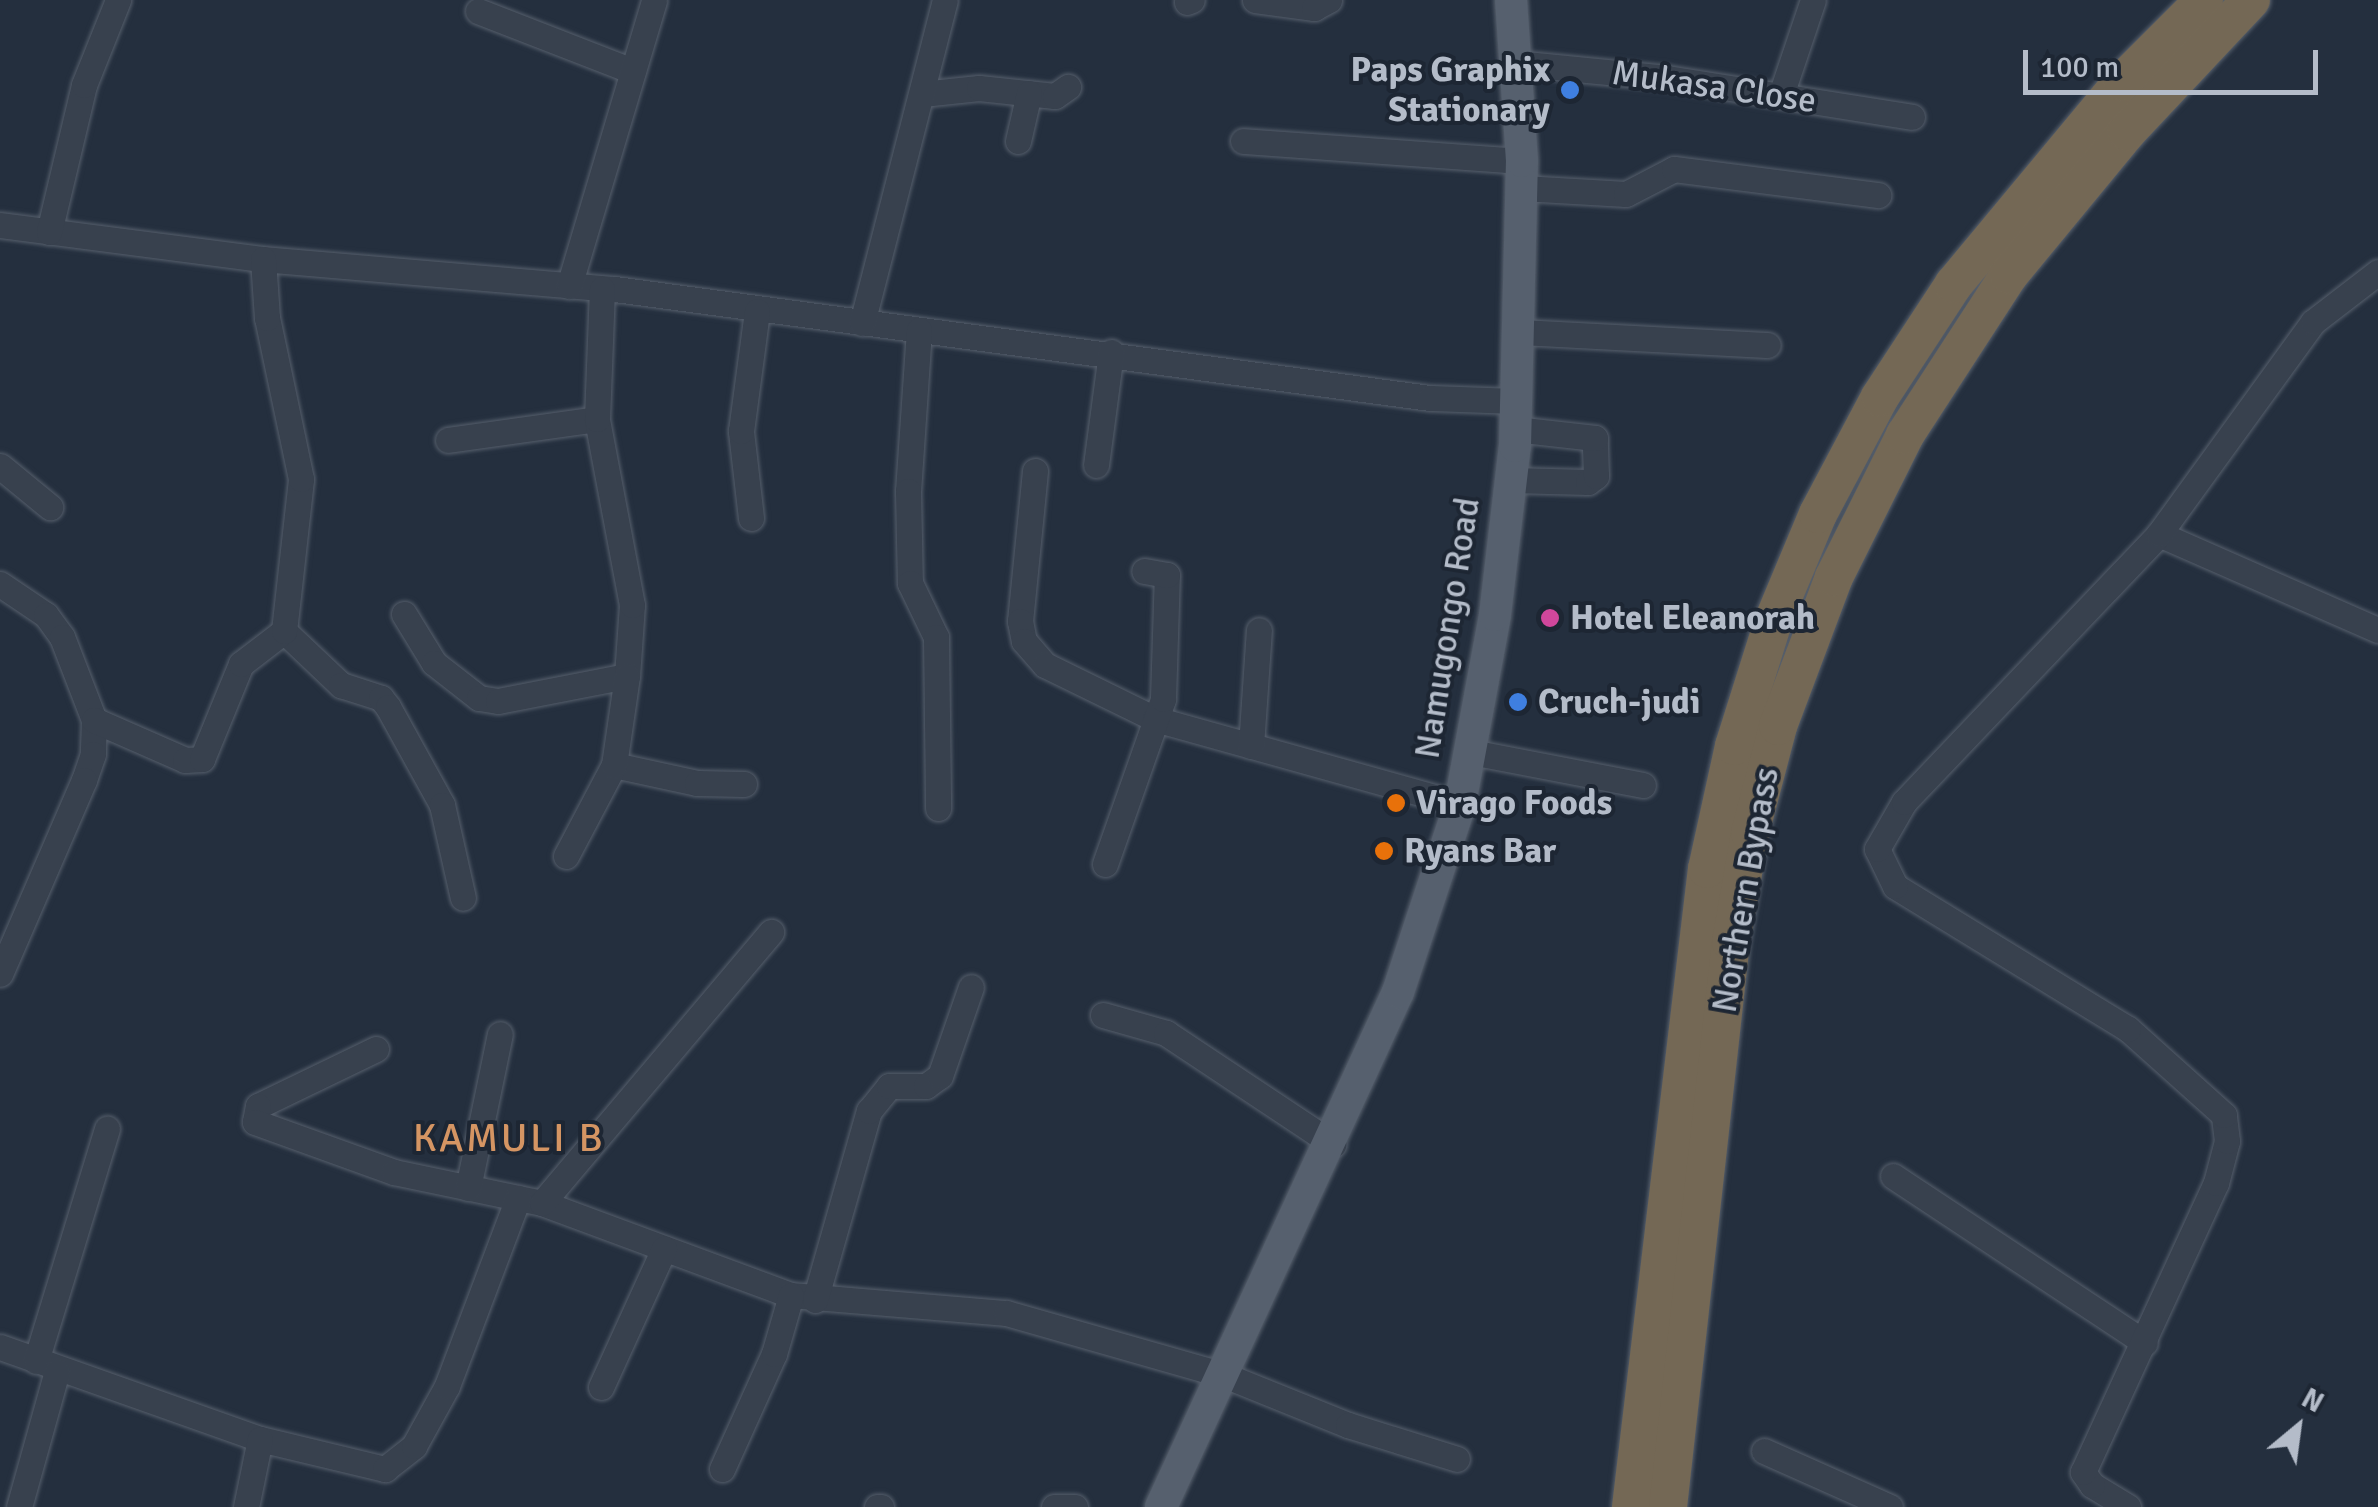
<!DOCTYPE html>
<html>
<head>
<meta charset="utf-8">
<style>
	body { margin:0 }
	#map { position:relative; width:2378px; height:1507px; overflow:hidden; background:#242f3e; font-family:Signika,sans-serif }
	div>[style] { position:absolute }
	.roads { filter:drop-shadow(0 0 2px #565f6c) drop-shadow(0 0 2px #565f6c) }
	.minor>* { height:25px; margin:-12.5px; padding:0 12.5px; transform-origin:12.5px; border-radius:12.5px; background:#38414e }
	.major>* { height:32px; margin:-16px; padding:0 16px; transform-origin:16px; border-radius:16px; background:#56606e }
	.highway>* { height:38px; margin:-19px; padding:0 19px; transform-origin:19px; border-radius:19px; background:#746855 }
	.dots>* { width:28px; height:28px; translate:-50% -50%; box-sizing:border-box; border:5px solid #1d2633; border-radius:50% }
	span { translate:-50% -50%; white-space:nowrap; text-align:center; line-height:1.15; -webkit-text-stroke:8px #1d2633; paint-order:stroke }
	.poi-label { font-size:35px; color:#b4bcc9; font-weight:700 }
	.right { translate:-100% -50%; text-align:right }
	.left { translate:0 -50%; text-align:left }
	.street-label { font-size:35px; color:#b4bcc9 }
	.quarter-label { font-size:40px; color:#d59563; letter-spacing:2.5px }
	.north { position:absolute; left:2248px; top:1377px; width:100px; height:100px; -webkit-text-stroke:8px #1d2633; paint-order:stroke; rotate:29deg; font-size:28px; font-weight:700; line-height:40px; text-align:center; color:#b4bcc9 }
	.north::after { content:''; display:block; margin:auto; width:35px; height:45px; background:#b4bcc9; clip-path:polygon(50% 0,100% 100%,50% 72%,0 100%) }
	.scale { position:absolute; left:2023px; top:50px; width:295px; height:45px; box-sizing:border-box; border:5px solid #b4bcc9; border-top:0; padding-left:12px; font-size:30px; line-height:35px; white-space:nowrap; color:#b4bcc9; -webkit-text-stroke:8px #1d2633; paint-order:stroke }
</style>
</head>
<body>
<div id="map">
	<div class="roads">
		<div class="minor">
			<div style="left:1255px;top:0;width:60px;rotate:7.7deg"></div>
			<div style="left:1314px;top:8px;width:17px;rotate:-28deg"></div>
			<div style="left:1187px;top:2px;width:5px;rotate:-22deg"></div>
			<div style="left:478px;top:11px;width:166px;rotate:21.2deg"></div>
			<div style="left:1515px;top:63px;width:153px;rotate:5.6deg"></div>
			<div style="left:1667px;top:78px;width:248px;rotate:9deg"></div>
			<div style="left:922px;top:94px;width:57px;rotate:-6deg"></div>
			<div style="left:979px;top:88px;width:76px;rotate:6deg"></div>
			<div style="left:1055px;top:96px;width:16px;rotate:-35deg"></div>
			<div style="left:1781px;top:95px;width:100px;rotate:-71.4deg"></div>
			<div style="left:1018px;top:141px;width:49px;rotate:-77.1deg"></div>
			<div style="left:1243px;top:141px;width:280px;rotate:4.1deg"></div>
			<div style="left:1522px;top:188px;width:104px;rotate:3.3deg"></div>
			<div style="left:1626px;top:194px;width:54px;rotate:-27.5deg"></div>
			<div style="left:1674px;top:169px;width:206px;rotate:7.3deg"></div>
			<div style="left:0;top:225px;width:265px;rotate:7.4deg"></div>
			<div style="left:263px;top:259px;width:353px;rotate:4.9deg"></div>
			<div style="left:615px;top:289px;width:822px;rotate:7.62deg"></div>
			<div style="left:1430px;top:398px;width:87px;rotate:2deg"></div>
			<div style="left:49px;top:232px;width:151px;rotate:-76.6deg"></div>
			<div style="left:84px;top:85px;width:92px;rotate:-68.2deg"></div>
			<div style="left:569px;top:286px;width:298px;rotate:-73.4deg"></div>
			<div style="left:862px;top:323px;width:333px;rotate:-75.6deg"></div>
			<div style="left:919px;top:330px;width:161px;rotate:93.9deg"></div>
			<div style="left:908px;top:491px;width:92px;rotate:88.8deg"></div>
			<div style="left:910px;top:583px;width:60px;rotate:64.3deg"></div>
			<div style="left:936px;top:637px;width:171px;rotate:89.3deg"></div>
			<div style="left:1519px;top:332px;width:249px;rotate:3deg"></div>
			<div style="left:448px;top:440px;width:150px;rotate:-8deg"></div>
			<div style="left:1096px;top:465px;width:114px;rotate:-82.4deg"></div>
			<div style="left:0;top:466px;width:65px;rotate:39.4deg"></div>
			<div style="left:1035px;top:471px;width:151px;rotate:95.7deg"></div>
			<div style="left:1020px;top:621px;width:20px;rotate:79deg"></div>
			<div style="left:1024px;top:641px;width:32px;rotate:49deg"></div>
			<div style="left:1045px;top:665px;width:123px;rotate:26.1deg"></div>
			<div style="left:1155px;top:719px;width:317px;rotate:15.6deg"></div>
			<div style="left:1511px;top:480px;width:77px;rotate:1.5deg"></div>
			<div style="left:1588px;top:482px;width:10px;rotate:-37deg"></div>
			<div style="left:1596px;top:476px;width:38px;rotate:-92deg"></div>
			<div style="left:1595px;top:438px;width:81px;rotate:-173.6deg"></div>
			<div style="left:751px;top:518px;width:88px;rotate:-96.6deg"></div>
			<div style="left:741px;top:431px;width:121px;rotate:-82.4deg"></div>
			<div style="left:2159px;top:534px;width:239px;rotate:23.7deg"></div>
			<div style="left:0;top:584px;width:55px;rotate:34deg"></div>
			<div style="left:46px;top:615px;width:27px;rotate:54deg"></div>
			<div style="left:62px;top:637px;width:89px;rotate:68.9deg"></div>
			<div style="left:94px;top:720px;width:34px;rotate:92deg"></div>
			<div style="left:93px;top:754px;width:28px;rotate:109deg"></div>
			<div style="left:84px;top:780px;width:211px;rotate:113.4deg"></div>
			<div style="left:404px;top:614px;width:57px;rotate:58.5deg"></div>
			<div style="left:434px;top:663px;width:57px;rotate:37.9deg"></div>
			<div style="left:479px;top:698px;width:19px;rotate:9deg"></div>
			<div style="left:498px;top:701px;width:131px;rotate:-11deg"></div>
			<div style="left:627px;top:676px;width:71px;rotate:-86deg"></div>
			<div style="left:632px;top:605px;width:189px;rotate:-100.7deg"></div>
			<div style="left:597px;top:419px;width:130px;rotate:-87.8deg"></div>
			<div style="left:284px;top:631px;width:79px;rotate:43.5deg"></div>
			<div style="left:341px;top:685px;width:42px;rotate:18deg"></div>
			<div style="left:381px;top:698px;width:11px;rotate:52deg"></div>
			<div style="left:388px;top:707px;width:112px;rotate:61.1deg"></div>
			<div style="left:442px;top:805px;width:95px;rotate:77.3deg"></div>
			<div style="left:94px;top:720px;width:99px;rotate:23.7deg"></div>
			<div style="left:185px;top:760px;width:17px;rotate:-3deg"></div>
			<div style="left:202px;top:759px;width:103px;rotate:-67.7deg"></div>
			<div style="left:241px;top:664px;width:54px;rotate:-37.5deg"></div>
			<div style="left:284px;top:631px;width:153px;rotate:-83.6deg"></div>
			<div style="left:301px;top:479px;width:165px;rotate:-101.9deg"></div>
			<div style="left:267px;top:318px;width:59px;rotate:-93.9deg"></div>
			<div style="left:1251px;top:746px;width:116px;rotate:-86.1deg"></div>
			<div style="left:1471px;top:752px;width:175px;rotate:10.9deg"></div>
			<div style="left:614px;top:765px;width:85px;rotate:12.2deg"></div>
			<div style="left:697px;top:783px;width:47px;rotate:1.2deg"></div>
			<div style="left:566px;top:856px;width:103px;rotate:-62.2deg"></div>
			<div style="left:614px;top:765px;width:90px;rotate:-81.7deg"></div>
			<div style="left:1105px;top:864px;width:175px;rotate:-70.6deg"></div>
			<div style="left:1163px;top:699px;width:124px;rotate:-88.2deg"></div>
			<div style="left:1167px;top:575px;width:23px;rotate:-170deg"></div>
			<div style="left:1103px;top:1015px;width:66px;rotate:15.9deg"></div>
			<div style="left:1166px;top:1033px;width:201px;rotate:33.6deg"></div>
			<div style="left:376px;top:1049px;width:131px;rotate:154.2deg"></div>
			<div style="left:258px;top:1106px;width:16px;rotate:101deg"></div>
			<div style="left:255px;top:1122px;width:148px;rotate:19.8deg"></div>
			<div style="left:394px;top:1172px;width:151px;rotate:11.8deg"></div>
			<div style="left:542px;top:1203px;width:265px;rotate:20.3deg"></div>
			<div style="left:791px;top:1295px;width:216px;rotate:4.8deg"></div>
			<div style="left:1006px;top:1313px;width:227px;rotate:15.9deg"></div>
			<div style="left:1224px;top:1375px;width:134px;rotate:22deg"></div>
			<div style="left:1348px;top:1425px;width:114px;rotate:17.3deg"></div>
			<div style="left:1893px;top:1176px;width:302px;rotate:33.5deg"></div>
			<div style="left:468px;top:1188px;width:157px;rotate:-78.3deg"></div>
			<div style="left:542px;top:1203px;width:355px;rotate:-49.8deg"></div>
			<div style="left:815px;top:1300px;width:197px;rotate:-74.1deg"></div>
			<div style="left:869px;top:1111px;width:32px;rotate:-51deg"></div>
			<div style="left:889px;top:1086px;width:37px"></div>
			<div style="left:926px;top:1086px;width:17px;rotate:-36deg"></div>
			<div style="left:940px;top:1076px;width:94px;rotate:-70.8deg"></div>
			<div style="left:0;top:1347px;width:276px;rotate:19.5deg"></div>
			<div style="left:260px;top:1439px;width:129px;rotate:13.5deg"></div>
			<div style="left:385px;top:1469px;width:37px;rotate:-38deg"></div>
			<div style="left:414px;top:1446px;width:68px;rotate:-61.2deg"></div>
			<div style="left:447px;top:1386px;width:201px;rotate:-69.3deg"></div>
			<div style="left:36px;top:1361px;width:243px;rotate:-73deg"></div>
			<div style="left:601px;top:1387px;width:152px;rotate:-65.5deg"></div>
			<div style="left:1764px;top:1451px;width:138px;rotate:24deg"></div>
			<div style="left:722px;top:1469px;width:126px;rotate:-65.7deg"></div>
			<div style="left:774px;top:1354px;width:61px;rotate:-73.9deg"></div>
			<div style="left:19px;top:1507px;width:141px;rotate:-74.4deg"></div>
			<div style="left:246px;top:1507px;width:69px;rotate:-78.4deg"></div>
			<div style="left:877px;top:1507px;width:4px"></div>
			<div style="left:1054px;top:1507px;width:21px"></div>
			<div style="left:2128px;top:1507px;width:42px;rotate:-148.6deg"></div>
			<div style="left:2092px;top:1485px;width:16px;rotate:-125deg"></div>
			<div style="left:2083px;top:1472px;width:318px;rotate:-65.3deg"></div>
			<div style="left:2216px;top:1183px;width:43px;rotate:-75.3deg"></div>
			<div style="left:2227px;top:1141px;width:26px;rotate:-97deg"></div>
			<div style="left:2224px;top:1115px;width:129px;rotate:-138.1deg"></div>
			<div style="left:2128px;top:1029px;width:273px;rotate:-148.5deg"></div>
			<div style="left:1895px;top:886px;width:41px;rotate:-115.9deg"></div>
			<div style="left:1877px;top:849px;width:54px;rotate:-60.1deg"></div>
			<div style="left:1904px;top:802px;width:370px;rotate:-46.4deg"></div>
			<div style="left:2159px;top:534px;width:262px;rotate:-54deg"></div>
			<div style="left:2313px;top:322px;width:82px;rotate:-37.6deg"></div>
		</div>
		<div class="major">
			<div style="left:1161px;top:1507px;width:567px;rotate:-65.29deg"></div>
			<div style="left:1398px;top:992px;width:198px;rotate:-71.7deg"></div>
			<div style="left:1460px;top:804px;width:192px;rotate:-79.5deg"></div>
			<div style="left:1495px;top:615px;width:170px;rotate:-83.3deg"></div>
			<div style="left:1515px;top:446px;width:285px;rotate:-88.6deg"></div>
			<div style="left:1522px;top:161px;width:161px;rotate:-93.9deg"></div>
		</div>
		<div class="highway">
			<div style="left:1631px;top:1507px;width:643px;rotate:-83.21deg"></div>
			<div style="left:1707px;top:869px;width:126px;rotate:-77.6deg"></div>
			<div style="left:1734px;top:746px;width:133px;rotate:-72.5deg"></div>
			<div style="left:1774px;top:619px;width:114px;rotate:-67.3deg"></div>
			<div style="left:1818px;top:514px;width:132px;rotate:-62.1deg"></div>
			<div style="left:1880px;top:397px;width:135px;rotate:-56.8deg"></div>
			<div style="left:1954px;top:284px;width:263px;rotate:-50.3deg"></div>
			<div style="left:2122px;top:82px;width:116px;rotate:-45deg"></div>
			<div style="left:1668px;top:1507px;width:569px;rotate:-83.64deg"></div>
			<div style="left:1731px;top:942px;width:111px;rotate:-80.1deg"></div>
			<div style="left:1750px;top:833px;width:111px;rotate:-75.3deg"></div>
			<div style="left:1778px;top:726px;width:159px;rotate:-69.4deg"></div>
			<div style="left:1834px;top:577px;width:159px;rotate:-63.4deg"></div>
			<div style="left:1905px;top:435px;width:191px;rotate:-57deg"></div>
			<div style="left:2009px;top:275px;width:185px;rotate:-50.5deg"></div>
			<div style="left:2127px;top:132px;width:181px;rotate:-46.8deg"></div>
		</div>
	</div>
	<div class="dots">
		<div style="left:1570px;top:90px;background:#3f7fe0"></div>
		<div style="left:1550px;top:618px;background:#d1479c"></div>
		<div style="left:1518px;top:702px;background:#3f7fe0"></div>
		<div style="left:1396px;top:803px;background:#e8710a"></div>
		<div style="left:1384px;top:851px;background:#e8710a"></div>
	</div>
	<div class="poi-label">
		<span class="right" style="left:1550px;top:90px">Paps Graphix<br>Stationary</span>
		<span class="left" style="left:1570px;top:618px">Hotel Eleanorah</span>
		<span class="left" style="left:1538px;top:702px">Cruch-judi</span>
		<span class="left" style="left:1416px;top:803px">Virago Foods</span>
		<span class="left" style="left:1404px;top:851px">Ryans Bar</span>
	</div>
	<div class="street-label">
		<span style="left:1714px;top:87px;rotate:8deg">Mukasa Close</span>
		<span style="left:1448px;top:628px;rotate:-81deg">Namugongo Road</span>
		<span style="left:1746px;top:890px;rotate:-80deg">Northern Bypass</span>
	</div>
	<div class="quarter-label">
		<span style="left:509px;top:1138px">KAMULI B</span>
	</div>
	<div class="north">N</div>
	<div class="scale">100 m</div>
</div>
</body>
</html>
